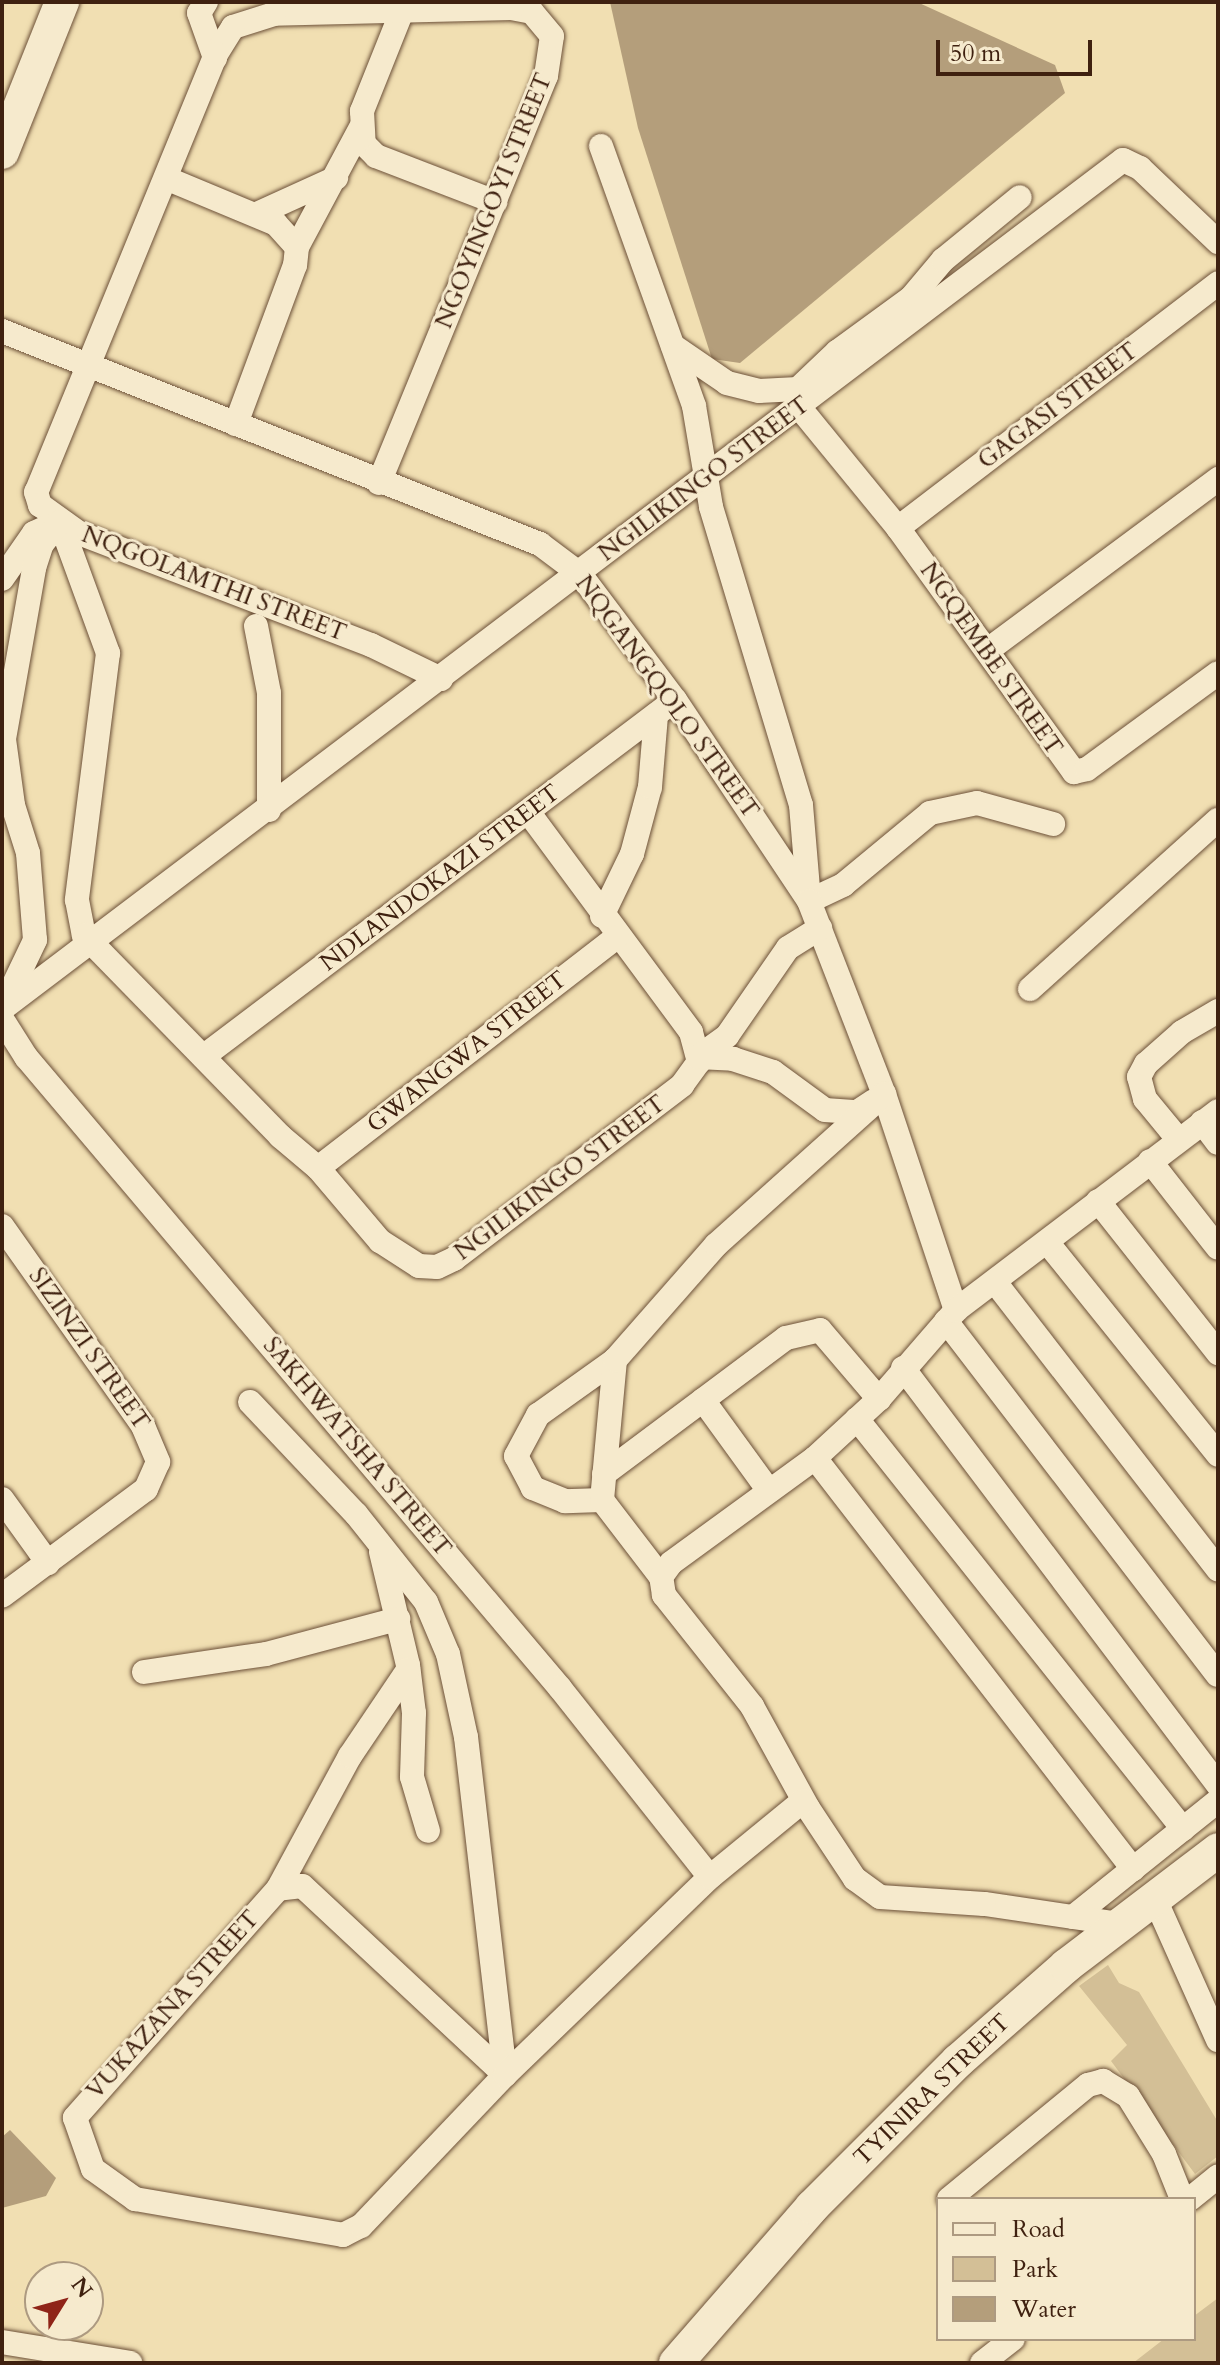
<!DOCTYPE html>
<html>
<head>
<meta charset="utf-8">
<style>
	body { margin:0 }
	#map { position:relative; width:1220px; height:2365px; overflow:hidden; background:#f1dfb2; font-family:Cardo,serif }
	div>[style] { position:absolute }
	.green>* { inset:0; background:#d3bf96 }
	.water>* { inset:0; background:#b49e7b }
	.roads { filter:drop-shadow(0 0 2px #6c5038) drop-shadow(0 0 2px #6c5038) }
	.street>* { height:24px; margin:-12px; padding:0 12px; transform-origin:12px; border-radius:12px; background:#f6eacd }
	.secondary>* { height:34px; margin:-17px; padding:0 17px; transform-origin:17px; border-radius:17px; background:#f6eacd }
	span { translate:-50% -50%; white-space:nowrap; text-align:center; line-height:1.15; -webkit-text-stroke:6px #f6eacd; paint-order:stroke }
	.street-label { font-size:24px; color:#3f2110 }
	.frame { position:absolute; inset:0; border:4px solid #3f2110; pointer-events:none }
	.legend { position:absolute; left:936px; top:2197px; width:260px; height:144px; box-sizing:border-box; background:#f6eacd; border:2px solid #ad9a81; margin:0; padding:10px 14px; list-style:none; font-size:24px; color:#3f2110 }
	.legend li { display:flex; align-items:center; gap:16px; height:40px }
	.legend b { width:40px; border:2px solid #ad9a81 }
	.north { position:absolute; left:24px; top:2261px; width:80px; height:80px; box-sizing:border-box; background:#f6eacd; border:2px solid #ad9a81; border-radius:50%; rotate:53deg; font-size:22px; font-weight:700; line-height:32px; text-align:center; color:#3f2110 }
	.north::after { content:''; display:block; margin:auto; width:28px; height:36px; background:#8f2418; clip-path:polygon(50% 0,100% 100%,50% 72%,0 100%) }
	.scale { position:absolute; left:936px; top:40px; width:156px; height:36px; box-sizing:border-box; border:4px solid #3f2110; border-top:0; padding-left:10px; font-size:24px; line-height:28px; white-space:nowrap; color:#3f2110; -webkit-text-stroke:6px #f6eacd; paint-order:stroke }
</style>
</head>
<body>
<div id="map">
	<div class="green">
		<div style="clip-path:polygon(1108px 1965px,1119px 1983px,1139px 1992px,1218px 2122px,1218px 2156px,1195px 2174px,1111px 2061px,1127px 2045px,1079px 1986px)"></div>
		<div style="clip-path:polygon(1218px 2298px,1218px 2363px,1133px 2363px,1164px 2339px,1194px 2339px,1194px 2316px)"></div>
	</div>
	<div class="water">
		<div style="clip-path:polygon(610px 2px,917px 2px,1055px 65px,1065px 93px,740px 363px,712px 359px,638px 128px)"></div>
		<div style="clip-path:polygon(10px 2130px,56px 2178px,46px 2196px,2px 2208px,2px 2137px)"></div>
	</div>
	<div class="roads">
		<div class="street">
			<div style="left:206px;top:2px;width:13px;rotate:122deg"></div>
			<div style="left:199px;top:13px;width:48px;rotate:70.4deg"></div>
			<div style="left:402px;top:11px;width:108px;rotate:111.8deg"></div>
			<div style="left:362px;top:111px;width:33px;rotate:87deg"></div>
			<div style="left:364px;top:144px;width:17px;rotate:45deg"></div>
			<div style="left:376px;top:156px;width:128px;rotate:21.1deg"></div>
			<div style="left:601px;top:146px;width:276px;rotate:70.3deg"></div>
			<div style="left:694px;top:406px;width:102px;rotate:80.4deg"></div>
			<div style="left:711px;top:507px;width:311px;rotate:73.2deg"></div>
			<div style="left:801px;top:805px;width:96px;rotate:85.2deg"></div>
			<div style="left:809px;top:901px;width:38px;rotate:-25deg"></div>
			<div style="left:843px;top:885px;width:113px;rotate:-39.6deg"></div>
			<div style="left:930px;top:813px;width:48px;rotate:-12deg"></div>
			<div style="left:977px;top:803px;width:79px;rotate:15.4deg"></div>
			<div style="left:168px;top:179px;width:117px;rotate:22.6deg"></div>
			<div style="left:276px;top:224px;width:31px;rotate:48deg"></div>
			<div style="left:297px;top:247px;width:18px;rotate:96deg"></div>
			<div style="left:295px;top:265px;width:170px;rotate:110.4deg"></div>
			<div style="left:257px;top:214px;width:87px;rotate:-24.5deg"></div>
			<div style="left:297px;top:247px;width:134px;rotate:-61.9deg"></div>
			<div style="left:2px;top:331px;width:579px;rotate:21.6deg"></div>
			<div style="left:540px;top:544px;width:50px;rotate:36.9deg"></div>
			<div style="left:580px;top:574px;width:158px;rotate:53deg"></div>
			<div style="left:675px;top:700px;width:242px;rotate:56.3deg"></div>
			<div style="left:809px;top:901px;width:207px;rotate:68.8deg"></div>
			<div style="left:884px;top:1094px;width:228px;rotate:71.6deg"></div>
			<div style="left:673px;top:346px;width:65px;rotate:34.4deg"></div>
			<div style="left:727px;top:383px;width:33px;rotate:14deg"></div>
			<div style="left:759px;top:391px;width:39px;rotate:-3deg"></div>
			<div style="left:798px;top:389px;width:54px;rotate:-43.5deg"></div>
			<div style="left:837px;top:352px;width:92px;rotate:-36.1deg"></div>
			<div style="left:911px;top:298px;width:50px;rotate:-49.9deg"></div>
			<div style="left:943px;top:260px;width:99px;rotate:-39.3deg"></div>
			<div style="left:799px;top:407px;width:156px;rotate:50.7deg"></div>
			<div style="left:898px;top:528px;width:301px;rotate:54.2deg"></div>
			<div style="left:1074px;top:772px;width:13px;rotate:-13deg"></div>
			<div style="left:1087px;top:769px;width:162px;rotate:-36.2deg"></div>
			<div style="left:379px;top:483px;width:440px;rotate:-67.7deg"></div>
			<div style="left:546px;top:76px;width:40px;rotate:-81.5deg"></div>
			<div style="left:552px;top:36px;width:31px;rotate:-130deg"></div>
			<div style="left:532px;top:12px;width:20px;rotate:-169deg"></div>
			<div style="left:512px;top:8px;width:238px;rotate:178.6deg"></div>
			<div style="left:274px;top:14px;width:43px;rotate:162.4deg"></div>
			<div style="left:233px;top:27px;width:32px;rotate:122deg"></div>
			<div style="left:216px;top:54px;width:474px;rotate:112.3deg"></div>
			<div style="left:36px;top:492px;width:14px;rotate:73deg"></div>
			<div style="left:40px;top:505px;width:48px;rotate:35.7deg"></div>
			<div style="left:79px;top:533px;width:313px;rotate:21deg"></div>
			<div style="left:371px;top:645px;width:78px;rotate:25.9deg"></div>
			<div style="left:60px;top:522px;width:140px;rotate:69.9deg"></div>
			<div style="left:108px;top:653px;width:249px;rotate:97.2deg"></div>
			<div style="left:77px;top:900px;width:36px;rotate:79deg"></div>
			<div style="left:84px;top:935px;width:281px;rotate:45.7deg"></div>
			<div style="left:280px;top:1136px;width:50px;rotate:40.1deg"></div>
			<div style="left:318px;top:1168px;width:96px;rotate:49.7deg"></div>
			<div style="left:380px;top:1241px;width:46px;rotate:32.7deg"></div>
			<div style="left:419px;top:1266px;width:18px;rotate:3deg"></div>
			<div style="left:437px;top:1267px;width:19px;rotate:-25deg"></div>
			<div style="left:454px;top:1259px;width:287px;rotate:-37.3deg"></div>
			<div style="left:682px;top:1085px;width:29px;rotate:-54deg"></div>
			<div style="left:699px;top:1062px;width:31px;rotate:-105deg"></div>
			<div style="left:691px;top:1032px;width:274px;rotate:-126.5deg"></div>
			<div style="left:898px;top:528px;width:403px;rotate:-37.4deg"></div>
			<div style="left:2px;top:579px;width:56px;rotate:-55.2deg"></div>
			<div style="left:34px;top:533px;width:17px;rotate:-24deg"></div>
			<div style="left:256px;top:626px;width:68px;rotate:79deg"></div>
			<div style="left:269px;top:693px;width:117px;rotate:90deg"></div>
			<div style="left:988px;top:650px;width:287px;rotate:-36.6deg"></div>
			<div style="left:602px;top:916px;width:69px;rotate:-64.2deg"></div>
			<div style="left:632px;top:854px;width:69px;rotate:-75deg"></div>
			<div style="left:650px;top:787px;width:72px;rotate:-85.2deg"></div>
			<div style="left:1030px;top:989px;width:253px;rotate:-42deg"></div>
			<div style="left:5px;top:1003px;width:70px;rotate:-64.5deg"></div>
			<div style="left:35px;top:940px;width:87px;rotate:-94.6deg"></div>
			<div style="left:28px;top:853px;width:50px;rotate:-107.4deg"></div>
			<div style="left:13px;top:805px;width:67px;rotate:-97.8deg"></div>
			<div style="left:4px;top:739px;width:174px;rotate:-80deg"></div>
			<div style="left:34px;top:568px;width:25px;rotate:-72deg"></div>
			<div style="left:42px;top:544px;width:28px;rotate:-51deg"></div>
			<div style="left:2px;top:1009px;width:1406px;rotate:-37.14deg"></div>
			<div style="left:1123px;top:160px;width:19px;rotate:25deg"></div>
			<div style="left:1140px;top:168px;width:108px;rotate:43.5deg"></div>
			<div style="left:2px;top:1019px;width:45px;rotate:57.7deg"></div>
			<div style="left:26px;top:1057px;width:827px;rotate:49.76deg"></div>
			<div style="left:560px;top:1688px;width:241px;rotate:51.6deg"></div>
			<div style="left:204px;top:1056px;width:590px;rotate:-37.08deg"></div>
			<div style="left:698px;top:1057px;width:35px;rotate:3deg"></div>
			<div style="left:733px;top:1059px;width:42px;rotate:18deg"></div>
			<div style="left:773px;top:1072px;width:64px;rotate:36.2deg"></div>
			<div style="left:825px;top:1110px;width:32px;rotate:4deg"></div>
			<div style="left:857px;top:1112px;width:20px;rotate:-33deg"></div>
			<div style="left:698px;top:1057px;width:36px;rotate:-36deg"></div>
			<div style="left:727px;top:1036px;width:107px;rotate:-55.3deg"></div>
			<div style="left:788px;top:948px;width:38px;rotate:-32deg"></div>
			<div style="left:1202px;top:1122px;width:26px;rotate:53deg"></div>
			<div style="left:1178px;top:1139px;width:52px;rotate:-129.5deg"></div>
			<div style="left:1145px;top:1099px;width:23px;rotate:-105deg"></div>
			<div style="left:1139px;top:1077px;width:15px;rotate:-62deg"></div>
			<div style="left:1146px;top:1064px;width:48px;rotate:-41.6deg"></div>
			<div style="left:1182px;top:1032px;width:42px;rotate:-30.3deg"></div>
			<div style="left:1150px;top:1161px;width:110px;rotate:52deg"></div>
			<div style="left:318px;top:1168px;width:378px;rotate:-37.7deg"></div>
			<div style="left:1098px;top:1201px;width:194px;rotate:51.7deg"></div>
			<div style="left:2px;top:1226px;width:245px;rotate:54.8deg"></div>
			<div style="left:143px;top:1426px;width:39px;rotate:67deg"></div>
			<div style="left:158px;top:1462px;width:30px;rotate:114deg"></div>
			<div style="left:146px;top:1489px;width:179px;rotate:143.4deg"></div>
			<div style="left:1047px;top:1242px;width:273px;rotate:51.2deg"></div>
			<div style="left:995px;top:1282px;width:364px;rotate:52.2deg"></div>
			<div style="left:946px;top:1321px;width:446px;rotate:52.5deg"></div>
			<div style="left:903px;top:1368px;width:523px;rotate:52.93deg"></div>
			<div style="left:703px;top:1400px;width:112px;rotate:54deg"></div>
			<div style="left:250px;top:1402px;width:154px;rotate:46.6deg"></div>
			<div style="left:356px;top:1514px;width:112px;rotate:51.5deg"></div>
			<div style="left:426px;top:1602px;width:56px;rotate:67.1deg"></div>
			<div style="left:448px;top:1654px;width:85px;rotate:77.8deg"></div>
			<div style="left:466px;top:1737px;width:340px;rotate:83.4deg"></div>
			<div style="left:857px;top:1419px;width:524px;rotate:51.51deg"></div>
			<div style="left:815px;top:1458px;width:520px;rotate:52.27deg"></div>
			<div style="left:604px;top:1474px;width:227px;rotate:-36.8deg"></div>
			<div style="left:786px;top:1338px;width:35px;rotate:-13deg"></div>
			<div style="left:820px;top:1330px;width:91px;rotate:49.5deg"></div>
			<div style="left:2px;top:1499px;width:79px;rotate:54.3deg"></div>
			<div style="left:602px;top:1500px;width:37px;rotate:178deg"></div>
			<div style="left:565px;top:1501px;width:35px;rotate:-158deg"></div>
			<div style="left:533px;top:1488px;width:36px;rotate:-118deg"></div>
			<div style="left:516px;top:1456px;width:47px;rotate:-61.8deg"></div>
			<div style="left:538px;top:1415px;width:95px;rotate:-35.5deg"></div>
			<div style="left:381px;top:1552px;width:116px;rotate:76.6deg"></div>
			<div style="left:408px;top:1665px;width:48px;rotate:82.9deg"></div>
			<div style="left:414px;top:1713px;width:64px;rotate:91.8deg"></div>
			<div style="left:412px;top:1777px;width:56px;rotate:73.5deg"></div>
			<div style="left:661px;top:1577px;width:97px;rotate:-127.5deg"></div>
			<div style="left:602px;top:1500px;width:141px;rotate:-84.7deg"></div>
			<div style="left:615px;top:1360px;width:153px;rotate:-48.7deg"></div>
			<div style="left:716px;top:1245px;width:226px;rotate:-41.9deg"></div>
			<div style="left:144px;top:1672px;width:123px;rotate:-8.4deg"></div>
			<div style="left:266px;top:1654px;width:137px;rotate:-14.9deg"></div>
			<div style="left:278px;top:1889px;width:151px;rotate:-61.6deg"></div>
			<div style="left:350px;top:1756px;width:104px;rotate:-56deg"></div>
			<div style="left:1154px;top:1897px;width:157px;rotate:65.9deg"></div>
			<div style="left:1073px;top:1917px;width:186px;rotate:-38.7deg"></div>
			<div style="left:1120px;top:1924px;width:137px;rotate:-171.6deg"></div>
			<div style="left:984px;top:1904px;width:104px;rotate:-176.1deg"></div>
			<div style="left:880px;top:1897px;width:31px;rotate:-144deg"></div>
			<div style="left:855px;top:1879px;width:85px;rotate:-123.5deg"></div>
			<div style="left:808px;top:1808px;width:116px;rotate:-118.8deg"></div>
			<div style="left:752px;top:1706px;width:142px;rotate:-128.4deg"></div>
			<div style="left:664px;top:1595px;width:18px;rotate:-99deg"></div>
			<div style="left:661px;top:1577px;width:17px;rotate:-54deg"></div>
			<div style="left:671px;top:1563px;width:178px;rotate:-36.1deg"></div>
			<div style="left:815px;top:1458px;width:87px;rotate:-42.7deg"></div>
			<div style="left:879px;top:1399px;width:118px;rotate:-49.1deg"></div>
			<div style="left:956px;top:1310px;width:329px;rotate:-37.2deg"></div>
			<div style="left:505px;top:2075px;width:277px;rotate:-137deg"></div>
			<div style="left:302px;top:1886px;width:24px;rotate:173deg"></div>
			<div style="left:278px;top:1889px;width:306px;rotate:131.6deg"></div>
			<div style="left:75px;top:2118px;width:54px;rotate:70.6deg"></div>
			<div style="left:93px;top:2169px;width:52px;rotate:35.5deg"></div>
			<div style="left:135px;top:2199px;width:211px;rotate:9.8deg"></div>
			<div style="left:343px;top:2235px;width:20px;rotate:-27deg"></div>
			<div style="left:361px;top:2226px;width:209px;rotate:-46.4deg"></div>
			<div style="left:505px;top:2075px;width:285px;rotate:-44deg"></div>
			<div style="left:710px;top:1877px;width:120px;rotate:-39.3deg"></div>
			<div style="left:949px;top:2199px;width:180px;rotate:-39.4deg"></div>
			<div style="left:1088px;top:2085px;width:16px;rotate:-15deg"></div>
			<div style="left:1103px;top:2081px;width:29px;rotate:31deg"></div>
			<div style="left:1128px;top:2096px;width:68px;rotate:58.2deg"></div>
			<div style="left:1164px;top:2154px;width:48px;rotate:68.2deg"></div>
			<div style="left:1190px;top:2199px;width:36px;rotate:-39deg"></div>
			<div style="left:2px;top:2342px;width:130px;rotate:9.3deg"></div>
			<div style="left:982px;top:2363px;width:39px;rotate:-38deg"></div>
		</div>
		<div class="secondary">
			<div style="left:2px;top:152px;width:162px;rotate:-68.2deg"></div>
			<div style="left:676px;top:2363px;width:207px;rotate:-48.9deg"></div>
			<div style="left:812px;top:2207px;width:206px;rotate:-45deg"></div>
			<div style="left:958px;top:2061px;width:144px;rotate:-41.3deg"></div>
			<div style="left:1066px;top:1966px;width:191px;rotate:-37.3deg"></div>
		</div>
	</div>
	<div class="street-label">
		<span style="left:494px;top:201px;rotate:-68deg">NGOYINGOYI STREET</span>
		<span style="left:1058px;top:406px;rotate:-37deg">GAGASI STREET</span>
		<span style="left:704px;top:479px;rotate:-37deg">NGILIKINGO STREET</span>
		<span style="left:214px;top:584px;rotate:21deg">NQGOLAMTHI STREET</span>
		<span style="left:991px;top:659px;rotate:55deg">NGQEMBE STREET</span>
		<span style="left:667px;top:697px;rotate:54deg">NQGANGQOLO STREET</span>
		<span style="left:440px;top:878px;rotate:-37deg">NDLANDOKAZI STREET</span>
		<span style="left:467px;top:1052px;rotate:-38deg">GWANGWA STREET</span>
		<span style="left:560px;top:1178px;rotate:-37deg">NGILIKINGO STREET</span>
		<span style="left:89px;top:1349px;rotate:55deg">SIZINZI STREET</span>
		<span style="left:357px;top:1447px;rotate:50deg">SAKHWATSHA STREET</span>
		<span style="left:173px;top:2005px;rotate:-48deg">VUKAZANA STREET</span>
		<span style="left:932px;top:2090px;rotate:-44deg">TYINIRA STREET</span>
	</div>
	<div class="frame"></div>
	<ul class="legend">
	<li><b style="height:10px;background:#f6eacd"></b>Road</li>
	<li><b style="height:22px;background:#d3bf96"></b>Park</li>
	<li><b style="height:22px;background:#b49e7b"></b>Water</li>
	</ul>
	<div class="north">N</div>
	<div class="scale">50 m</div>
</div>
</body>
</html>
